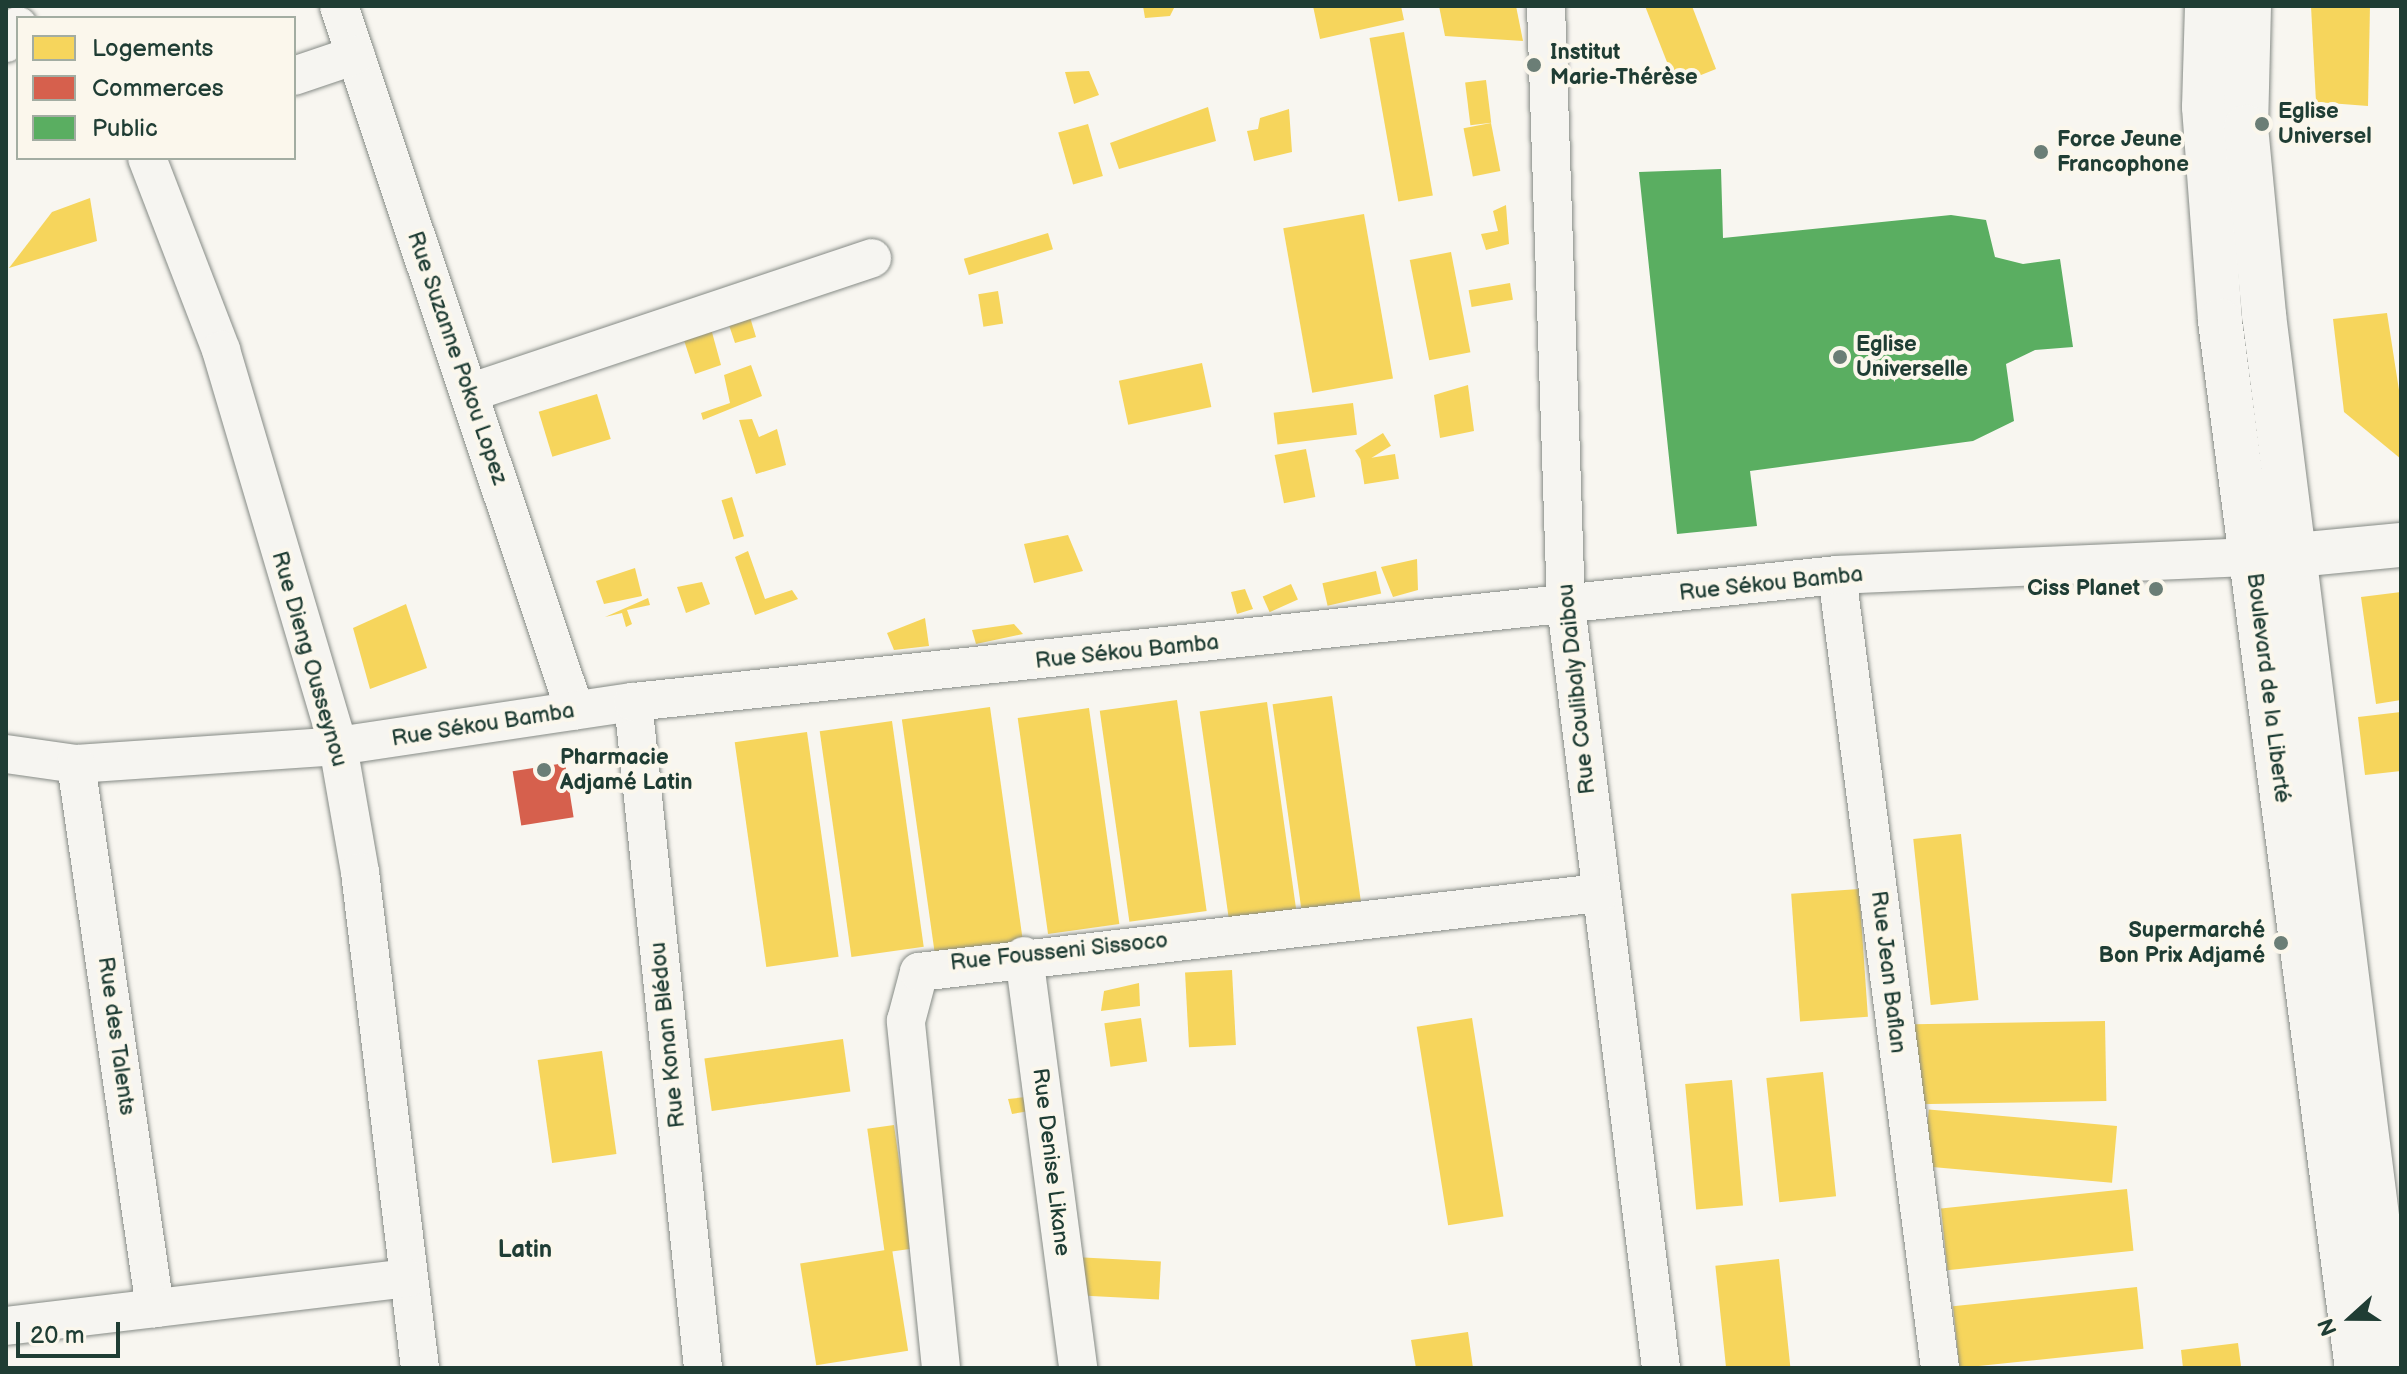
<!DOCTYPE html>
<html>
<head>
<meta charset="utf-8">
<style>
	body { margin:0 }
	#map { position:relative; width:2407px; height:1374px; overflow:hidden; background:#f8f6f0; font-family:"Balsamiq Sans",sans-serif }
	div>[style] { position:absolute }
	.homes>* { inset:0; background:#f6d55c; transform-origin:0 0 }
	.shops>* { inset:0; background:#d6604d; transform-origin:0 0 }
	.public>* { inset:0; background:#5aae61 }
	.roads { filter:drop-shadow(0 0 2px #868b86) drop-shadow(0 0 2px #868b86) }
	.minor>* { height:38px; margin:-19px; padding:0 19px; transform-origin:19px; border-radius:19px; background:#f6f5f1 }
	.tertiary>* { height:44px; margin:-22px; padding:0 22px; transform-origin:22px; border-radius:22px; background:#f6f5f1 }
	.dots>* { width:22px; height:22px; translate:-50% -50%; box-sizing:border-box; border:4px solid #fbf7ec; border-radius:50% }
	span { translate:-50% -50%; white-space:nowrap; text-align:center; line-height:1.15; -webkit-text-stroke:8px #fbf7ec; paint-order:stroke }
	.poi-label { font-size:22px; color:#1f3d34; font-weight:700 }
	.left { translate:0 -50%; text-align:left }
	.right { translate:-100% -50%; text-align:right }
	.street-label { font-size:22px; color:#1f3d34 }
	.neighbourhood-label { font-size:24px; color:#1f3d34; font-weight:700 }
	.frame { position:absolute; inset:0; border:8px solid #1f3d34; pointer-events:none }
	.legend { position:absolute; left:16px; top:16px; width:280px; height:144px; box-sizing:border-box; background:#fbf7ec; border:2px solid #a3ada2; margin:0; padding:10px 14px; list-style:none; font-size:24px; color:#1f3d34 }
	.legend li { display:flex; align-items:center; gap:16px; height:40px }
	.legend b { width:40px; border:2px solid #a3ada2 }
	.north { position:absolute; left:2311px; top:1278px; width:80px; height:80px; -webkit-text-stroke:6px #fbf7ec; paint-order:stroke; rotate:249deg; font-size:22px; font-weight:700; line-height:32px; text-align:center; color:#1f3d34 }
	.north::after { content:''; display:block; margin:auto; width:28px; height:36px; background:#1f3d34; clip-path:polygon(50% 0,100% 100%,50% 72%,0 100%) }
	.scale { position:absolute; left:16px; top:1322px; width:104px; height:36px; box-sizing:border-box; border:4px solid #1f3d34; border-top:0; padding-left:10px; font-size:24px; line-height:28px; white-space:nowrap; color:#1f3d34; -webkit-text-stroke:6px #fbf7ec; paint-order:stroke }
</style>
</head>
<body>
<div id="map">
	<div class="homes">
		<div style="clip-path:polygon(1143px 6px,1175px 6px,1170px 16px,1145px 18px)"></div>
		<div style="clip-path:polygon(1313px 6px,1401px 6px,1404px 20px,1320px 39px)"></div>
		<div style="clip-path:polygon(1439px 6px,1516px 6px,1523px 41px,1445px 36px)"></div>
		<div style="clip-path:polygon(1645px 6px,1692px 6px,1716px 69px,1676px 85px)"></div>
		<div style="clip-path:polygon(2311px 6px,2370px 6px,2368px 106px,2316px 102px)"></div>
		<div style="left:1404px;top:32px;width:166px;height:35px;rotate:80deg"></div>
		<div style="clip-path:polygon(1089px 71px,1099px 95px,1074px 104px,1065px 72px)"></div>
		<div style="left:1486px;top:80px;width:43px;height:21px;rotate:83deg"></div>
		<div style="clip-path:polygon(1208px 107px,1216px 141px,1119px 169px,1110px 143px)"></div>
		<div style="clip-path:polygon(1289px 109px,1292px 152px,1254px 161px,1247px 131px,1258px 129px,1260px 118px)"></div>
		<div style="left:1491px;top:123px;width:49px;height:28px;rotate:79deg"></div>
		<div style="left:1088px;top:124px;width:54px;height:31px;rotate:74deg"></div>
		<div style="clip-path:polygon(90px 198px,97px 241px,9px 268px,52px 212px)"></div>
		<div style="clip-path:polygon(1506px 205px,1509px 244px,1486px 250px,1481px 234px,1498px 231px,1493px 211px)"></div>
		<div style="left:1364px;top:214px;width:167px;height:82px;rotate:80deg"></div>
		<div style="left:1048px;top:233px;width:17px;height:88px;rotate:73deg"></div>
		<div style="left:1451px;top:252px;width:102px;height:42px;rotate:79deg"></div>
		<div style="left:1510px;top:283px;width:17px;height:42px;rotate:80deg"></div>
		<div style="left:998px;top:291px;width:33px;height:20px;rotate:81deg"></div>
		<div style="clip-path:polygon(2387px 313px,2401px 403px,2401px 459px,2344px 412px,2333px 319px)"></div>
		<div style="clip-path:polygon(749px 314px,756px 337px,735px 343px,729px 325px)"></div>
		<div style="clip-path:polygon(710px 325px,721px 365px,695px 374px,681px 331px)"></div>
		<div style="left:1202px;top:363px;width:45px;height:85px;rotate:78deg"></div>
		<div style="clip-path:polygon(751px 365px,762px 396px,703px 420px,701px 413px,730px 403px,724px 375px)"></div>
		<div style="clip-path:polygon(1468px 385px,1474px 431px,1440px 438px,1434px 395px)"></div>
		<div style="left:597px;top:394px;width:47px;height:61px;rotate:73deg"></div>
		<div style="left:1353px;top:403px;width:32px;height:80px;rotate:83deg"></div>
		<div style="clip-path:polygon(752px 419px,759px 437px,777px 429px,786px 465px,756px 474px,739px 420px)"></div>
		<div style="left:1383px;top:433px;width:15px;height:33px;rotate:58deg"></div>
		<div style="left:1306px;top:449px;width:49px;height:32px;rotate:79deg"></div>
		<div style="left:1395px;top:454px;width:25px;height:35px;rotate:81deg"></div>
		<div style="left:732px;top:497px;width:41px;height:11px;rotate:73deg"></div>
		<div style="clip-path:polygon(1068px 535px,1083px 571px,1034px 583px,1024px 544px)"></div>
		<div style="clip-path:polygon(748px 551px,765px 599px,792px 590px,798px 599px,755px 615px,735px 557px)"></div>
		<div style="clip-path:polygon(1417px 559px,1418px 590px,1393px 597px,1381px 567px)"></div>
		<div style="clip-path:polygon(635px 568px,642px 596px,604px 604px,596px 581px)"></div>
		<div style="left:1376px;top:571px;width:23px;height:55px;rotate:77deg"></div>
		<div style="clip-path:polygon(702px 582px,710px 604px,686px 613px,677px 587px)"></div>
		<div style="left:1291px;top:584px;width:17px;height:31px;rotate:66deg"></div>
		<div style="clip-path:polygon(1245px 589px,1253px 609px,1237px 614px,1231px 592px)"></div>
		<div style="clip-path:polygon(2401px 592px,2401px 700px,2376px 704px,2361px 597px)"></div>
		<div style="clip-path:polygon(648px 598px,650px 605px,627px 610px,632px 624px,626px 627px,622px 613px,605px 617px)"></div>
		<div style="clip-path:polygon(406px 604px,427px 668px,370px 689px,353px 628px)"></div>
		<div style="clip-path:polygon(925px 618px,929px 646px,894px 650px,887px 633px)"></div>
		<div style="clip-path:polygon(1014px 624px,1023px 634px,976px 644px,972px 630px)"></div>
		<div style="left:1332px;top:696px;width:207px;height:60px;rotate:82deg"></div>
		<div style="left:1177px;top:700px;width:213px;height:78px;rotate:82deg"></div>
		<div style="left:1267px;top:702px;width:209px;height:68px;rotate:82deg"></div>
		<div style="left:990px;top:707px;width:236px;height:89px;rotate:82deg"></div>
		<div style="left:1089px;top:708px;width:218px;height:72px;rotate:82deg"></div>
		<div style="clip-path:polygon(2401px 712px,2401px 771px,2365px 775px,2358px 717px)"></div>
		<div style="left:892px;top:721px;width:228px;height:73px;rotate:82deg"></div>
		<div style="left:807px;top:732px;width:227px;height:73px;rotate:82deg"></div>
		<div style="left:1961px;top:834px;width:167px;height:48px;rotate:84deg"></div>
		<div style="left:1859px;top:889px;width:128px;height:68px;rotate:86deg"></div>
		<div style="left:1232px;top:970px;width:75px;height:47px;rotate:87deg"></div>
		<div style="clip-path:polygon(1139px 983px,1140px 1006px,1101px 1011px,1104px 991px)"></div>
		<div style="left:1141px;top:1018px;width:44px;height:37px;rotate:82deg"></div>
		<div style="left:1472px;top:1018px;width:201px;height:56px;rotate:81deg"></div>
		<div style="left:2105px;top:1021px;width:80px;height:191px;rotate:89deg"></div>
		<div style="left:843px;top:1039px;width:53px;height:140px;rotate:82deg"></div>
		<div style="left:602px;top:1051px;width:104px;height:65px;rotate:82deg"></div>
		<div style="left:1823px;top:1072px;width:125px;height:57px;rotate:84deg"></div>
		<div style="left:1732px;top:1080px;width:126px;height:47px;rotate:85deg"></div>
		<div style="clip-path:polygon(1026px 1097px,1029px 1111px,1012px 1114px,1008px 1099px)"></div>
		<div style="left:894px;top:1125px;width:125px;height:27px;rotate:82deg"></div>
		<div style="left:2117px;top:1126px;width:57px;height:189px;rotate:95deg"></div>
		<div style="left:2127px;top:1189px;width:62px;height:187px;rotate:84deg"></div>
		<div style="left:892px;top:1249px;width:103px;height:93px;rotate:81deg"></div>
		<div style="left:1074px;top:1257px;width:87px;height:38px;rotate:3deg"></div>
		<div style="left:1779px;top:1259px;width:110px;height:64px;rotate:84deg"></div>
		<div style="left:2137px;top:1287px;width:62px;height:185px;rotate:84deg"></div>
		<div style="clip-path:polygon(1468px 1332px,1473px 1368px,1416px 1368px,1411px 1340px)"></div>
		<div style="clip-path:polygon(2238px 1343px,2241px 1366px,2183px 1368px,2181px 1350px)"></div>
	</div>
	<div class="shops">
		<div style="left:565px;top:763px;width:55px;height:53px;rotate:81deg"></div>
	</div>
	<div class="public">
		<div style="clip-path:polygon(1721px 169px,1723px 238px,1951px 215px,1986px 220px,1995px 257px,2023px 264px,2060px 259px,2073px 347px,2035px 350px,2006px 364px,2014px 421px,1973px 441px,1750px 471px,1757px 526px,1677px 534px,1639px 172px)"></div>
	</div>
	<div class="roads">
		<div class="minor">
			<div style="left:339px;top:6px;width:743px;rotate:71.49deg"></div>
			<div style="left:1546px;top:6px;width:600px;rotate:88.09deg"></div>
			<div style="left:1566px;top:606px;width:768px;rotate:82.89deg"></div>
			<div style="left:6px;top:43px;width:21px;rotate:-55deg"></div>
			<div style="left:294px;top:76px;width:65px;rotate:-18.7deg"></div>
			<div style="left:147px;top:158px;width:206px;rotate:68.9deg"></div>
			<div style="left:221px;top:350px;width:413px;rotate:73.5deg"></div>
			<div style="left:338px;top:746px;width:128px;rotate:80.1deg"></div>
			<div style="left:360px;top:872px;width:500px;rotate:83.1deg"></div>
			<div style="left:469px;top:393px;width:425px;rotate:-18.5deg"></div>
			<div style="left:1837px;top:575px;width:800px;rotate:82.6deg"></div>
			<div style="left:633px;top:702px;width:670px;rotate:84deg"></div>
			<div style="left:6px;top:754px;width:71px;rotate:8.1deg"></div>
			<div style="left:76px;top:764px;width:263px;rotate:-3.9deg"></div>
			<div style="left:338px;top:746px;width:298px;rotate:-8.5deg"></div>
			<div style="left:633px;top:702px;width:1211px;rotate:-6.02deg"></div>
			<div style="left:1837px;top:575px;width:414px;rotate:-2.5deg"></div>
			<div style="left:76px;top:764px;width:550px;rotate:81.74deg"></div>
			<div style="left:1024px;top:956px;width:416px;rotate:82.5deg"></div>
			<div style="left:6px;top:1326px;width:404px;rotate:-6.8deg"></div>
			<div style="left:941px;top:1368px;width:349px;rotate:-95.8deg"></div>
			<div style="left:906px;top:1021px;width:51px;rotate:-75.1deg"></div>
			<div style="left:919px;top:972px;width:685px;rotate:-6.63deg"></div>
		</div>
		<div class="tertiary">
			<div style="left:2207px;top:6px;width:101px;rotate:91.7deg"></div>
			<div style="left:2204px;top:107px;width:215px;rotate:85.7deg"></div>
			<div style="left:2220px;top:321px;width:1056px;rotate:82.55deg"></div>
			<div style="left:2249px;top:6px;width:121px;rotate:91.4deg"></div>
			<div style="left:2246px;top:127px;width:189px;rotate:84.5deg"></div>
			<div style="left:2264px;top:315px;width:1061px;rotate:82.85deg"></div>
			<div style="left:2265px;top:558px;width:137px;rotate:-5.5deg"></div>
		</div>
	</div>
	<div class="dots">
		<div style="left:1534px;top:65px;background:#6b7e76"></div>
		<div style="left:2262px;top:124px;background:#6b7e76"></div>
		<div style="left:2041px;top:152px;background:#6b7e76"></div>
		<div style="left:1840px;top:357px;background:#6b7e76"></div>
		<div style="left:2156px;top:589px;background:#6b7e76"></div>
		<div style="left:544px;top:770px;background:#6b7e76"></div>
		<div style="left:2281px;top:943px;background:#6b7e76"></div>
	</div>
	<div class="poi-label">
		<span class="left" style="left:1550px;top:65px">Institut<br>Marie-Thérèse</span>
		<span class="left" style="left:2278px;top:124px">Eglise<br>Universel</span>
		<span class="left" style="left:2057px;top:152px">Force Jeune<br>Francophone</span>
		<span class="left" style="left:1856px;top:357px">Eglise<br>Universelle</span>
		<span class="right" style="left:2140px;top:589px">Ciss Planet</span>
		<span class="left" style="left:560px;top:770px">Pharmacie<br>Adjamé Latin</span>
		<span class="right" style="left:2265px;top:943px">Supermarché<br>Bon Prix Adjamé</span>
	</div>
	<div class="street-label">
		<span style="left:457px;top:358px;rotate:71deg">Rue Suzanne Pokou Lopez</span>
		<span style="left:1771px;top:584px;rotate:-6deg">Rue Sékou Bamba</span>
		<span style="left:1127px;top:652px;rotate:-6deg">Rue Sékou Bamba</span>
		<span style="left:309px;top:659px;rotate:74deg">Rue Dieng Ousseynou</span>
		<span style="left:2268px;top:688px;rotate:83deg">Boulevard de la Liberté</span>
		<span style="left:1577px;top:689px;rotate:-96deg">Rue Coulibaly Daibou</span>
		<span style="left:483px;top:725px;rotate:-9deg">Rue Sékou Bamba</span>
		<span style="left:1059px;top:952px;rotate:-6deg">Rue Fousseni Sissoco</span>
		<span style="left:1888px;top:972px;rotate:83deg">Rue Jean Baflan</span>
		<span style="left:668px;top:1035px;rotate:-96deg">Rue Konan Blédou</span>
		<span style="left:116px;top:1036px;rotate:82deg">Rue des Talents</span>
		<span style="left:1051px;top:1162px;rotate:83deg">Rue Denise Likane</span>
	</div>
	<div class="neighbourhood-label">
		<span style="left:525px;top:1250px">Latin</span>
	</div>
	<div class="frame"></div>
	<ul class="legend">
	<li><b style="height:22px;background:#f6d55c"></b>Logements</li>
	<li><b style="height:22px;background:#d6604d"></b>Commerces</li>
	<li><b style="height:22px;background:#5aae61"></b>Public</li>
	</ul>
	<div class="north">N</div>
	<div class="scale">20 m</div>
</div>
</body>
</html>
